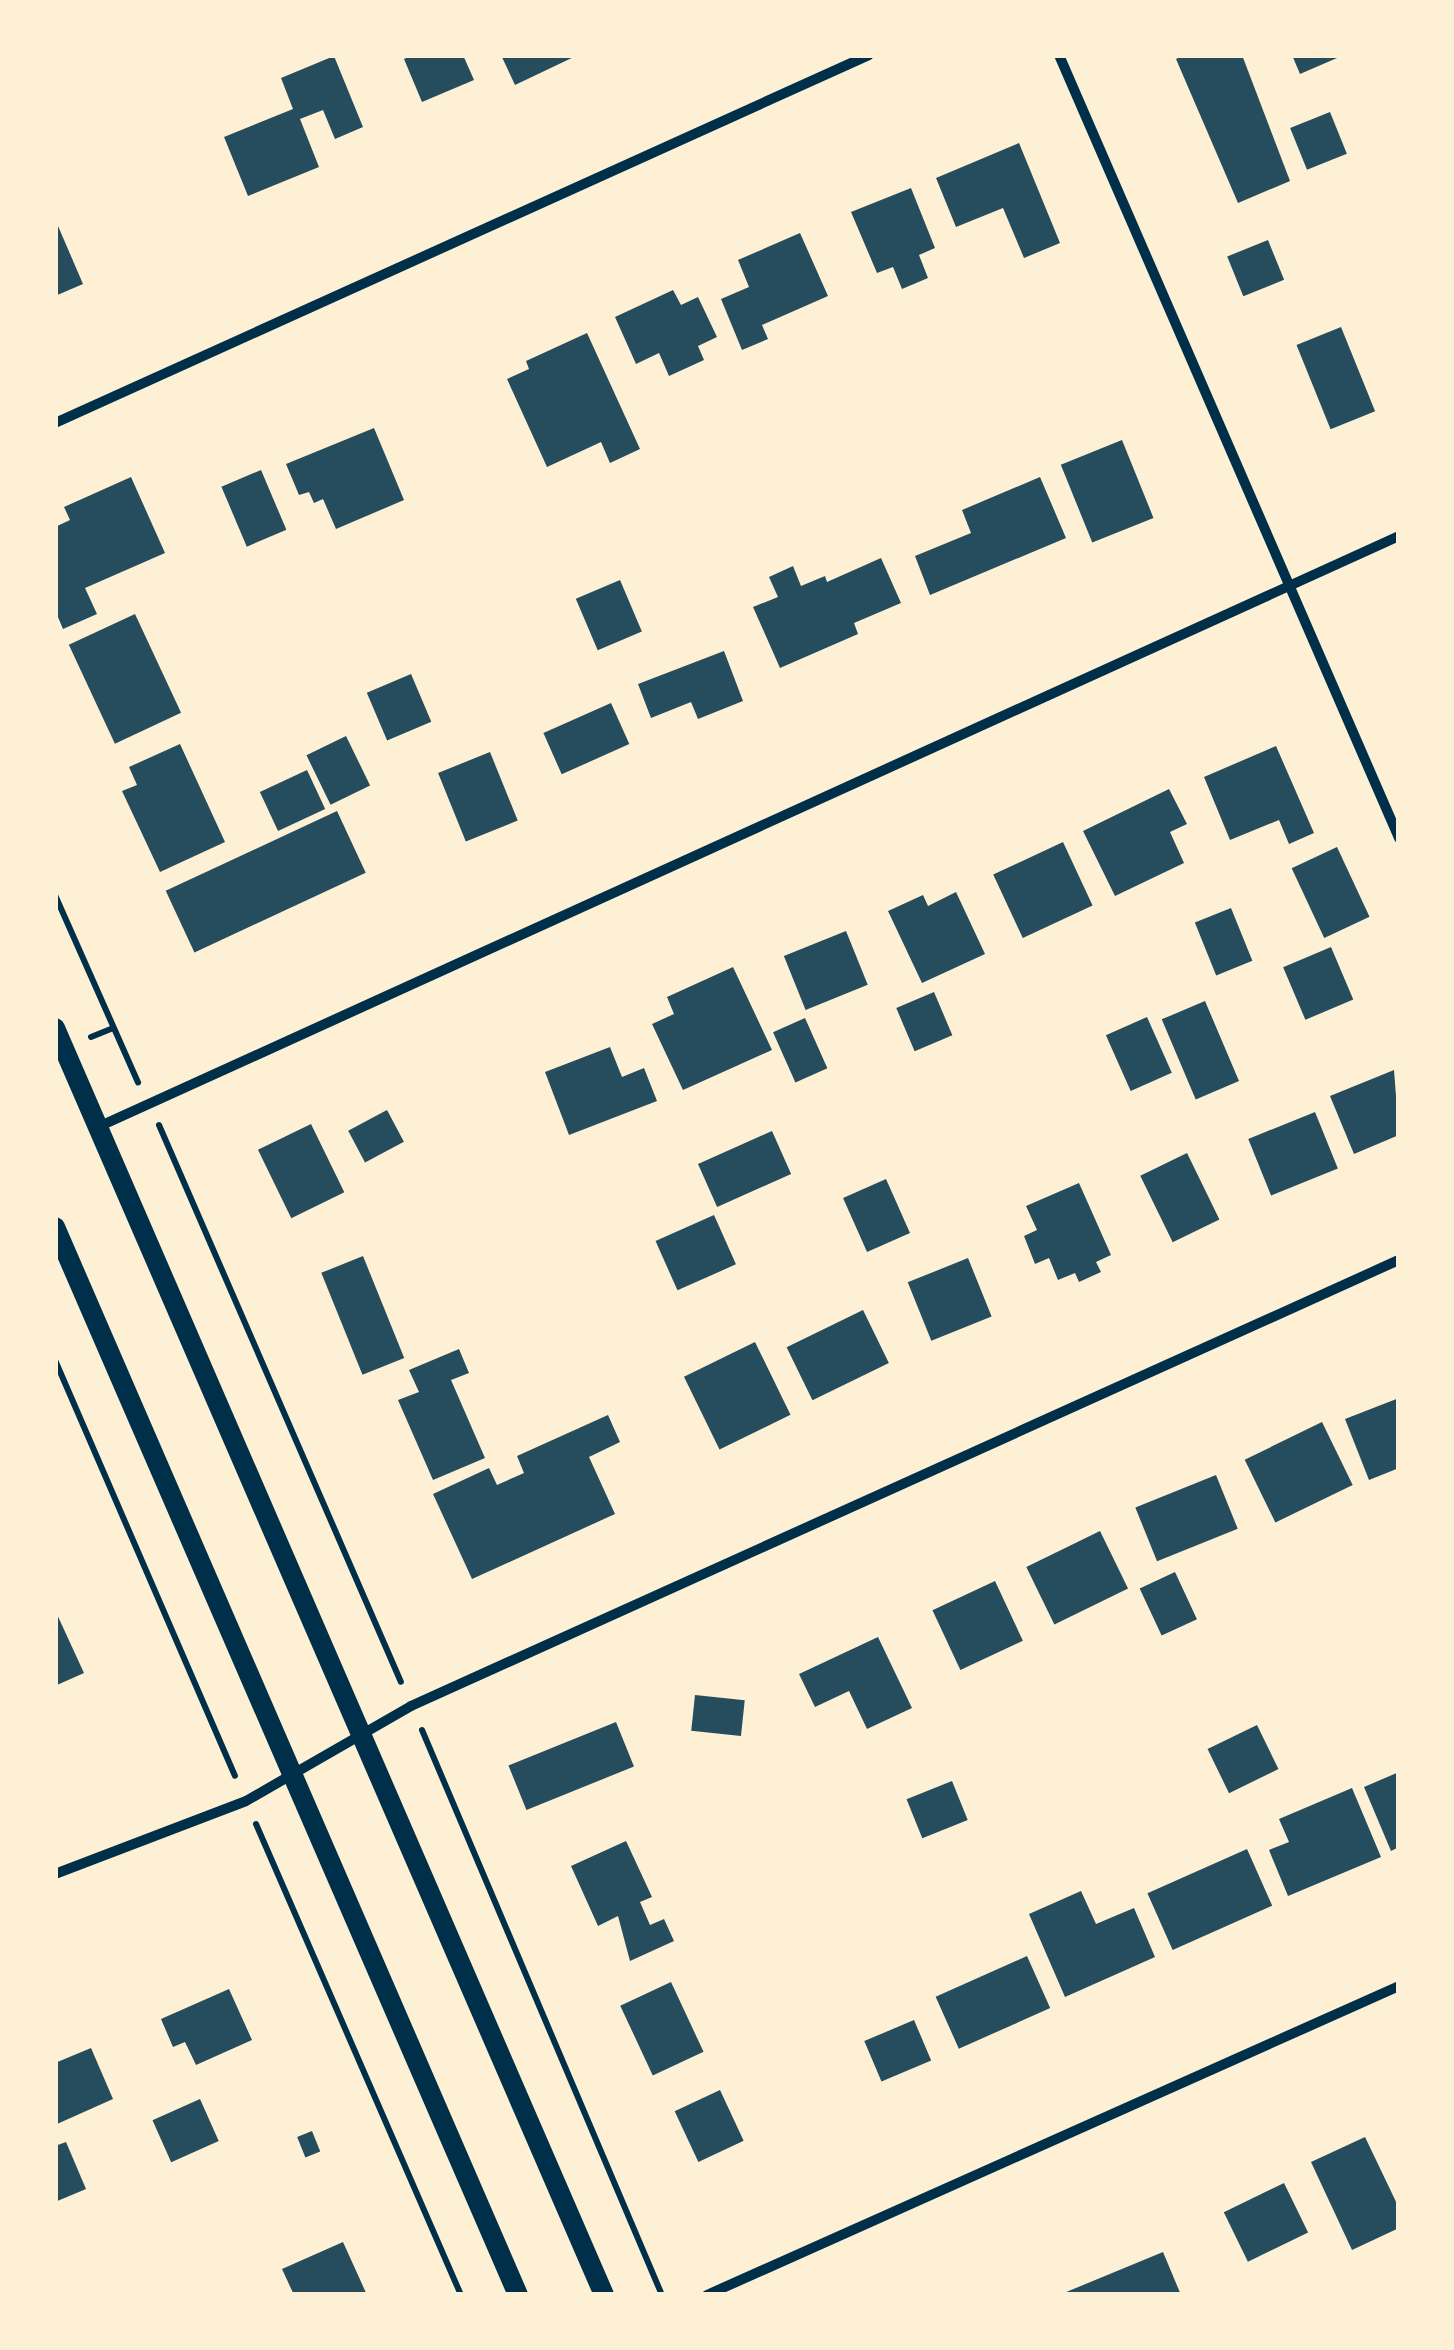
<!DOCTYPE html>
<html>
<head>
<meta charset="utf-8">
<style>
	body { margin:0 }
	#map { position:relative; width:1454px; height:2350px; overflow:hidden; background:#fdf0d5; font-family:"Archivo Narrow",sans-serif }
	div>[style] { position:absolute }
	.building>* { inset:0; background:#264d5e; transform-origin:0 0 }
	.path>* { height:6px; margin:-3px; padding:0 3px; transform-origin:3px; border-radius:3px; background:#003049 }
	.minor>* { height:10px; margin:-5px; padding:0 5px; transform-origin:5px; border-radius:5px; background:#003049 }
	.secondary>* { height:20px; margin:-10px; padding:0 10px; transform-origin:10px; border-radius:10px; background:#003049 }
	span { translate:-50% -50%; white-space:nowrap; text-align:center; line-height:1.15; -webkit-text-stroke:9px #fdf0d5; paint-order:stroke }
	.frame { position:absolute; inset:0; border:58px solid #fdf0d5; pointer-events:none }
</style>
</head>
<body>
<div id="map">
	<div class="building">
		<div style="clip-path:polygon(413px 55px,463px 55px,474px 80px,422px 102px,404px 59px)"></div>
		<div style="clip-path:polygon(501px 55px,578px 55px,515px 85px)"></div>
		<div style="clip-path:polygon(1184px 55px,1242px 55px,1290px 181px,1238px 203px,1176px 59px)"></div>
		<div style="clip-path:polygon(1292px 55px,1344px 55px,1300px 74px)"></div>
		<div style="clip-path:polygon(334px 56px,363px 127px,335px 139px,323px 110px,300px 119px,319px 167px,248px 196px,224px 137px,293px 109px,281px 78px)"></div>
		<div style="left:1330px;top:112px;width:45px;height:43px;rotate:68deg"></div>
		<div style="clip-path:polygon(1019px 143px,1060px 243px,1024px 258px,1003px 208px,956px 227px,936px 178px)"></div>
		<div style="clip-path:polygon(911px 188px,935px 248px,919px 255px,928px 278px,902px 289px,893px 267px,877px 273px,851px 212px)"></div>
		<div style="clip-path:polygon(55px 219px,83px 284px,55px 296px)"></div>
		<div style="clip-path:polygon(800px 233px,828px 296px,762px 325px,768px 339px,742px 350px,721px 299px,749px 287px,738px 260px)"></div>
		<div style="left:1268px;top:240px;width:43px;height:44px;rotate:68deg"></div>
		<div style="clip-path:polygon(673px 290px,681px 305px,698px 297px,717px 337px,698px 346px,704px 360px,669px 376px,659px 353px,636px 364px,615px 317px)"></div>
		<div style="left:1341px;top:327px;width:91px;height:48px;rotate:68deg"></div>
		<div style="clip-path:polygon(587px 333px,640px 449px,610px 463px,601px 442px,547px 467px,507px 379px,529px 369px,526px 361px)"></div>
		<div style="clip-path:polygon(374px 428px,404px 500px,336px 529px,323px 499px,314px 503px,309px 492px,299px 495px,286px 464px)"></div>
		<div style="left:1122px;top:440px;width:84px;height:66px;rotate:68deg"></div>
		<div style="left:261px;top:470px;width:65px;height:43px;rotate:67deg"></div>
		<div style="clip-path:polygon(131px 477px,165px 553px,85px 588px,97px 614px,63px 629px,55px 610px,55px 527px,70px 520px,64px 507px)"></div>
		<div style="clip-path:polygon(1040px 477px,1066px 538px,930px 595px,915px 556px,971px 533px,962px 510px)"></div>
		<div style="clip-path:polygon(881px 558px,901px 603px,854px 623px,858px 634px,780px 668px,753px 607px,778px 597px,769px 577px,793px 566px,801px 586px,825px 576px,827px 582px)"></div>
		<div style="left:620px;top:580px;width:56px;height:48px;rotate:67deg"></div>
		<div style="left:135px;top:614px;width:109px;height:73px;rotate:65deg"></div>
		<div style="clip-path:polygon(724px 651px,743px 701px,698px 719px,691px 702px,651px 718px,638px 684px)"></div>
		<div style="left:411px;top:674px;width:52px;height:48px;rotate:67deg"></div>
		<div style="left:611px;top:703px;width:45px;height:74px;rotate:66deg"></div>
		<div style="left:346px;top:736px;width:55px;height:44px;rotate:64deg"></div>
		<div style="clip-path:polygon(180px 744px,225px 842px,160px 872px,122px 791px,137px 785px,129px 767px)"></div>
		<div style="clip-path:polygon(1276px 746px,1314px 833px,1289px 844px,1279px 820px,1230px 840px,1204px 777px)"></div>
		<div style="left:490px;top:752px;width:74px;height:56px;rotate:68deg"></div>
		<div style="left:307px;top:770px;width:43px;height:52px;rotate:65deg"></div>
		<div style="clip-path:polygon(1169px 789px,1187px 824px,1170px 832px,1184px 863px,1115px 896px,1083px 831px)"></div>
		<div style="left:337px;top:811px;width:68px;height:189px;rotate:65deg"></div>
		<div style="left:1063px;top:842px;width:70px;height:77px;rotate:65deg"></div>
		<div style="left:1337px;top:847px;width:77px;height:50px;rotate:65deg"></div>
		<div style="clip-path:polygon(956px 892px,985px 954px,922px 983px,888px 911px,923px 895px,928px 906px)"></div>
		<div style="left:1231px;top:908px;width:57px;height:39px;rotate:68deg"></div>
		<div style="left:846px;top:931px;width:58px;height:67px;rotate:68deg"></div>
		<div style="left:1331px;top:947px;width:57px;height:52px;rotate:67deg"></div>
		<div style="clip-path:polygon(733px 967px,772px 1050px,683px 1090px,652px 1024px,674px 1014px,667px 997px)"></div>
		<div style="left:934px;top:992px;width:47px;height:41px;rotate:67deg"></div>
		<div style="left:1205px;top:1001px;width:87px;height:47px;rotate:67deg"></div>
		<div style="left:1147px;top:1017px;width:61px;height:45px;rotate:66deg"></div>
		<div style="left:805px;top:1018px;width:55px;height:35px;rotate:66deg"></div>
		<div style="clip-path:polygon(610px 1047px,622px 1077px,644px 1068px,657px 1101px,569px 1135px,545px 1072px)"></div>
		<div style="clip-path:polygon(1394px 1070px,1399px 1135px,1354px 1154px,1330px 1096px)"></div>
		<div style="left:387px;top:1110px;width:36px;height:44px;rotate:62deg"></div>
		<div style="left:1315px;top:1112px;width:61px;height:72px;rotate:68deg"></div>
		<div style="left:311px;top:1124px;width:76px;height:59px;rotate:64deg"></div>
		<div style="left:772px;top:1131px;width:47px;height:81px;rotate:66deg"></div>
		<div style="left:1187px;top:1153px;width:74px;height:52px;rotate:64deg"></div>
		<div style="left:886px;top:1179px;width:59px;height:47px;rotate:66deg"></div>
		<div style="clip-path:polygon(1079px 1183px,1111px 1255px,1096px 1262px,1101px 1272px,1079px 1282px,1075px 1273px,1058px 1280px,1049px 1258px,1035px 1264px,1024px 1236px,1037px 1230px,1026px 1206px)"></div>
		<div style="left:714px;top:1215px;width:54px;height:64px;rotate:66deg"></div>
		<div style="left:363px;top:1256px;width:110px;height:45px;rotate:68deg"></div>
		<div style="left:968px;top:1258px;width:63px;height:65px;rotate:68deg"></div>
		<div style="left:863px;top:1310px;width:59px;height:85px;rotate:64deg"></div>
		<div style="left:755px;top:1342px;width:81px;height:79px;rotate:64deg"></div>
		<div style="clip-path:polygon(459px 1349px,469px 1373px,451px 1380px,485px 1458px,433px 1480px,398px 1400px,419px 1392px,409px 1370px)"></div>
		<div style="clip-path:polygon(1399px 1398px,1399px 1468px,1369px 1480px,1345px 1419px)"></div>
		<div style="clip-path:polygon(608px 1415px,620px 1442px,589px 1457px,615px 1514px,472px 1579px,433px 1494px,489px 1468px,497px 1485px,524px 1473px,517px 1456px)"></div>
		<div style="left:1322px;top:1422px;width:70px;height:86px;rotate:64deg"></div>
		<div style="left:1216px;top:1475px;width:58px;height:87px;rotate:68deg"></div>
		<div style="left:1100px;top:1531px;width:64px;height:82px;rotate:64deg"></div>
		<div style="left:1175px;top:1572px;width:52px;height:39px;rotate:65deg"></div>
		<div style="left:995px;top:1581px;width:66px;height:69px;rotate:65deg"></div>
		<div style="clip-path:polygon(55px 1610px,84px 1673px,57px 1685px,55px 1682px)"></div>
		<div style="clip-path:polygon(878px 1637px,912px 1708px,867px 1729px,849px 1691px,815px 1707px,799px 1674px)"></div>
		<div style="left:695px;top:1695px;width:50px;height:36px;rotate:6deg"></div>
		<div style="left:616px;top:1722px;width:48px;height:116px;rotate:68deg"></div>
		<div style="left:1257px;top:1725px;width:49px;height:55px;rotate:64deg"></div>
		<div style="clip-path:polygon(1399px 1772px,1399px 1847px,1391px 1851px,1364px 1787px)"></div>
		<div style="left:952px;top:1781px;width:42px;height:49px;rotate:68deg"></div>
		<div style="clip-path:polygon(1352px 1788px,1381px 1857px,1288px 1896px,1269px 1850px,1289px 1842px,1279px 1819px)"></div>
		<div style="clip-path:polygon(626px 1841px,652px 1897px,640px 1902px,650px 1925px,664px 1919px,674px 1941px,630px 1961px,618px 1916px,598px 1926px,571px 1866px)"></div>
		<div style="left:1247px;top:1849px;width:62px;height:109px;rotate:66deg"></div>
		<div style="clip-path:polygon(1081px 1891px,1096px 1924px,1134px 1908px,1155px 1957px,1065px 1997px,1029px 1914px)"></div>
		<div style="left:1027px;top:1956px;width:57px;height:100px;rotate:66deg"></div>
		<div style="left:671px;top:1982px;width:77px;height:56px;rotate:65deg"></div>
		<div style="clip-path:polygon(229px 1989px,252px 2040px,196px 2065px,185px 2042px,173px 2047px,161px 2019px)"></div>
		<div style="left:914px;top:2020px;width:44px;height:54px;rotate:67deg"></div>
		<div style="clip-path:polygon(91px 2048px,113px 2099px,57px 2124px,55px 2063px)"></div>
		<div style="left:720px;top:2090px;width:56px;height:50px;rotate:65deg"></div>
		<div style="left:200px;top:2099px;width:46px;height:52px;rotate:66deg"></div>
		<div style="left:312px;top:2131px;width:22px;height:16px;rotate:68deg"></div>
		<div style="clip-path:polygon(1365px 2137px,1399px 2208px,1399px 2228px,1352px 2250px,1311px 2162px)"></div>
		<div style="clip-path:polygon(66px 2142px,86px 2189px,55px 2202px,55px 2146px)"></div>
		<div style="left:1284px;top:2183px;width:55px;height:67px;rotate:64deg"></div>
		<div style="clip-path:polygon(343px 2242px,367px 2295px,294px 2295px,282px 2269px)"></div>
		<div style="clip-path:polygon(1163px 2252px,1181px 2295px,1059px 2295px)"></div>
	</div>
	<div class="path">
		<div style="left:55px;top:895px;width:205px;rotate:66.1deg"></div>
		<div style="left:91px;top:1037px;width:24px;rotate:-22deg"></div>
		<div style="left:159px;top:1125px;width:607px;rotate:66.52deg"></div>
		<div style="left:55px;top:1360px;width:453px;rotate:66.6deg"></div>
		<div style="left:422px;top:1730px;width:614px;rotate:66.99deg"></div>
		<div style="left:256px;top:1824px;width:514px;rotate:66.48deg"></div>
	</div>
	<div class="minor">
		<div style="left:1059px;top:55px;width:854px;rotate:66.53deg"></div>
		<div style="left:55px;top:423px;width:893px;rotate:-24.33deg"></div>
		<div style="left:98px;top:1127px;width:1429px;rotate:-24.43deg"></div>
		<div style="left:55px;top:1874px;width:204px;rotate:-20.9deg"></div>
		<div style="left:246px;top:1801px;width:190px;rotate:-29.9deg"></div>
		<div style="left:411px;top:1706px;width:1084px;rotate:-24.3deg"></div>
		<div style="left:707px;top:2295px;width:758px;rotate:-24.06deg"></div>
	</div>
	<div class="secondary">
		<div style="left:55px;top:1028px;width:1381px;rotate:66.57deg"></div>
		<div style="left:55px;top:1227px;width:1164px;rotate:66.56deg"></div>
	</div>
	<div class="frame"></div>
</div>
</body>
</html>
